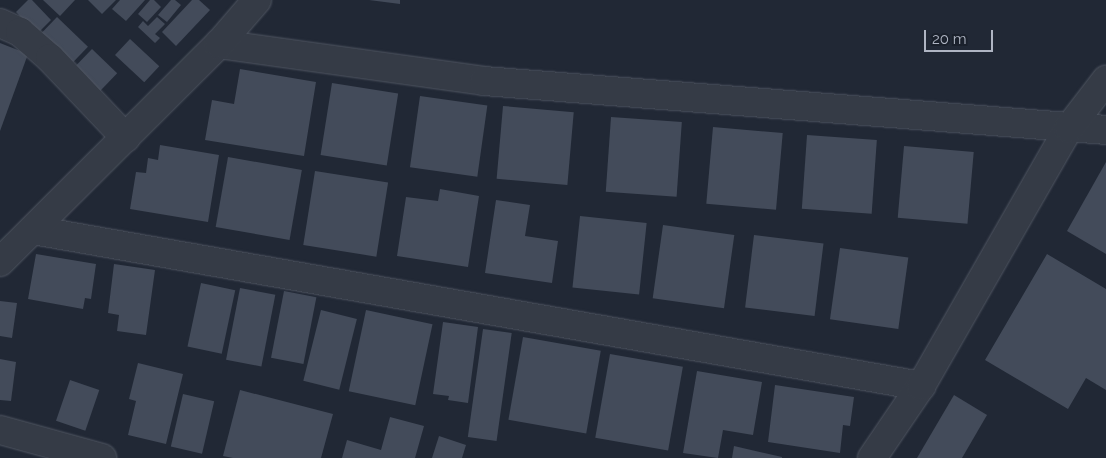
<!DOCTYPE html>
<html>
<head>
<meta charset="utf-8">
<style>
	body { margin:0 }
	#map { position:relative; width:1106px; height:458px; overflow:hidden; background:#212835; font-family:Raleway,sans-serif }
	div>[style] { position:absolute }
	.building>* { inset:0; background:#434b5a; transform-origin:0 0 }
	.roads { filter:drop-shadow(0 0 1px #4f5561) drop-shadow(0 0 1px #4f5561) }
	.minor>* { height:28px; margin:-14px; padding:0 14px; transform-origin:14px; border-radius:14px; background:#353b46 }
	span { translate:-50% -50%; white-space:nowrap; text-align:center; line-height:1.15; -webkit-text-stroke:5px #1a202b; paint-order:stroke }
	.scale { position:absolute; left:924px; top:30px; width:69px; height:22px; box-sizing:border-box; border:2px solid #afb5c3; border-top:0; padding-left:6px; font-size:15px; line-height:18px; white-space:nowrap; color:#afb5c3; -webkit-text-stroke:4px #1a202b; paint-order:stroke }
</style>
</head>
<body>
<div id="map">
	<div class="building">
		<div style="clip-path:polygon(28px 0,32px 0,51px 20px,37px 34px,16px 12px)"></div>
		<div style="clip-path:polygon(43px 0,75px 0,60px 16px)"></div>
		<div style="clip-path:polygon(88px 0,116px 0,102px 14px)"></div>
		<div style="clip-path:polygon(120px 0,145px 0,126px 21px,112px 9px)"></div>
		<div style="clip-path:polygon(150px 0,154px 0,161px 7px,147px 22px,138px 14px)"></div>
		<div style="clip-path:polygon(171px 0,175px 0,181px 5px,167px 22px,158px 15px)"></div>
		<div style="clip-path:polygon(192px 0,199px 0,210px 10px,176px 46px,162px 32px)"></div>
		<div style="clip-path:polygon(369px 0,400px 0,400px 4px)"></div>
		<div style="left:57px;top:17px;width:43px;height:26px;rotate:44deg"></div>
		<div style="clip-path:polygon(157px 17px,165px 24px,155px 34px,160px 38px,155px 43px,138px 27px,143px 21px,148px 26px)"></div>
		<div style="left:130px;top:39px;width:40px;height:22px;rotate:43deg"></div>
		<div style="clip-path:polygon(0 43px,28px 54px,0 131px)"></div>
		<div style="left:92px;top:49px;width:35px;height:26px;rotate:44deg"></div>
		<div style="clip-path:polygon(240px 69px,316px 82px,304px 156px,205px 140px,212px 100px,234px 104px)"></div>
		<div style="left:332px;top:83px;width:67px;height:73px;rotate:9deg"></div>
		<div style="left:420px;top:96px;width:68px;height:72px;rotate:8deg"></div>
		<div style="left:503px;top:106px;width:71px;height:73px;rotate:5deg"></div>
		<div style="left:611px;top:117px;width:71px;height:75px;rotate:4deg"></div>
		<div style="left:713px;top:127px;width:70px;height:77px;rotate:5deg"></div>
		<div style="left:807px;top:135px;width:70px;height:74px;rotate:4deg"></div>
		<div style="clip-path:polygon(160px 145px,219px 155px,208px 222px,130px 209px,136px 172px,146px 173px,148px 158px,158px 160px)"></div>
		<div style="left:904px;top:146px;width:70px;height:72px;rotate:5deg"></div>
		<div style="left:228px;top:157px;width:75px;height:71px;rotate:10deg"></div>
		<div style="clip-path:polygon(1106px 162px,1106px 254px,1067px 231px)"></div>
		<div style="left:315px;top:171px;width:74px;height:75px;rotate:9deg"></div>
		<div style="clip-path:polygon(440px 189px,479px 196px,468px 267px,397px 256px,406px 197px,438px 201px)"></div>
		<div style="clip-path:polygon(496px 200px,530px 205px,525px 236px,558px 241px,552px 283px,485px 273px)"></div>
		<div style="left:580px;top:216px;width:67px;height:72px;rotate:6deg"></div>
		<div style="left:663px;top:225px;width:72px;height:74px;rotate:8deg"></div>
		<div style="left:754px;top:235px;width:70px;height:73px;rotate:7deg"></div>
		<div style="left:840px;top:248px;width:69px;height:72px;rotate:8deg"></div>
		<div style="clip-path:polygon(36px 254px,96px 264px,91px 299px,85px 298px,83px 309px,28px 299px)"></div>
		<div style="clip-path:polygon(1047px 254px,1106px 289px,1106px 390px,1086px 378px,1068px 409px,985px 360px)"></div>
		<div style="clip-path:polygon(114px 264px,155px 270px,146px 335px,117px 331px,119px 315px,108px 313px)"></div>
		<div style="left:201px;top:283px;width:35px;height:65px;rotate:12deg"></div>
		<div style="left:240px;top:288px;width:36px;height:73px;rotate:11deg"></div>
		<div style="left:284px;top:291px;width:33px;height:68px;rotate:11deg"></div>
		<div style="clip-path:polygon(0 301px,17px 303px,12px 338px,0 336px)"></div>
		<div style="left:321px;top:310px;width:37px;height:73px;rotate:14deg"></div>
		<div style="left:366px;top:310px;width:68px;height:83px;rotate:12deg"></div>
		<div style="clip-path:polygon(443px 322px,478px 327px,468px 403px,448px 400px,449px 396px,433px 394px)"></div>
		<div style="left:483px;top:329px;width:29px;height:109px;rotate:8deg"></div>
		<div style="left:523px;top:337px;width:79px;height:84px;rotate:10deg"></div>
		<div style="left:610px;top:354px;width:74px;height:85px;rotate:10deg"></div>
		<div style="clip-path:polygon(0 359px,16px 362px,11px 401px,0 400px)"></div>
		<div style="clip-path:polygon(138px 363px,183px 374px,166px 444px,128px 435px,136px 401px,129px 399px)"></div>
		<div style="clip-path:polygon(697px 371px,762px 382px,753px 435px,723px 430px,718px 458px,683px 453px)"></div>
		<div style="left:70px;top:380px;width:31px;height:43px;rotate:19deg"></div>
		<div style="clip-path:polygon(775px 385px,854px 397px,850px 426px,843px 425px,840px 453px,768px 442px)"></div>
		<div style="clip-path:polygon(240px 390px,333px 414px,321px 458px,233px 458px,223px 456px)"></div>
		<div style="left:183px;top:394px;width:32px;height:54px;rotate:13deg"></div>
		<div style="clip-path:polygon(954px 395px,987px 415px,962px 458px,917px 458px)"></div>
		<div style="clip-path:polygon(390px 417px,424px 426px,415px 458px,342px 458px,347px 440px,381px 450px)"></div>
		<div style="clip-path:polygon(439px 436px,466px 445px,462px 458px,432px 458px)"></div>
		<div style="clip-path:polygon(734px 446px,782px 457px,782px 458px,732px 458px)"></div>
	</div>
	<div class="roads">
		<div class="minor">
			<div style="left:0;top:23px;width:22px;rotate:24deg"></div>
			<div style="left:20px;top:32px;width:40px;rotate:41deg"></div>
			<div style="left:50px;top:58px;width:110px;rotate:46.5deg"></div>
			<div style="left:219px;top:44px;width:268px;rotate:7.9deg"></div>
			<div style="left:484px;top:81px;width:624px;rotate:4.5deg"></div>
			<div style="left:33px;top:230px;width:902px;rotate:9.96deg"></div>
			<div style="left:0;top:262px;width:309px;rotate:-44.9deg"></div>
			<div style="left:219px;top:44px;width:58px;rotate:-49.2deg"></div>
			<div style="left:0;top:430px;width:106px;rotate:15.4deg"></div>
			<div style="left:872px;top:458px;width:87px;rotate:-55.8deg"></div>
			<div style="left:921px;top:386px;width:297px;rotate:-60.2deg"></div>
			<div style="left:1069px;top:128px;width:61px;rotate:-52.4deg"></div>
		</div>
	</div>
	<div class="scale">20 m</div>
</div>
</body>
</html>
